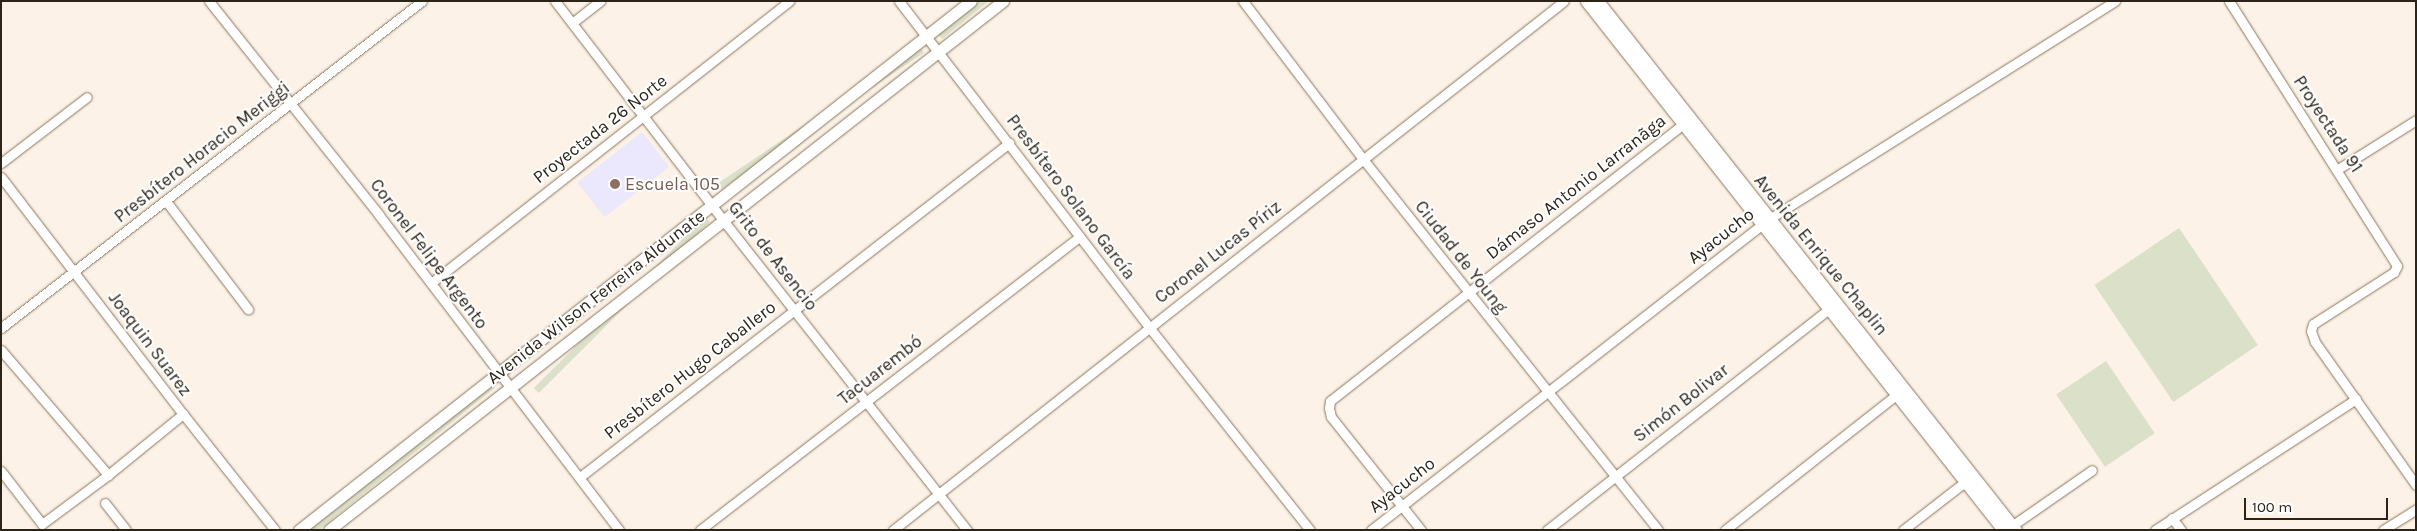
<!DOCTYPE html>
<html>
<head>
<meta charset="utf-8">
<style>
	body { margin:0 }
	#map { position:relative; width:2417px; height:531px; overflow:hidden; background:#fcf2e7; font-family:Karla,sans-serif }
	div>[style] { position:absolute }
	.education>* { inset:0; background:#ebe7fd; transform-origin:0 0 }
	.green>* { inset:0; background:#dbe0c9; transform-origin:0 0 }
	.roads { filter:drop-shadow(0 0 1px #89755b) drop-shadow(0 0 1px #89755b) }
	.street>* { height:9px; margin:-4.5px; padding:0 4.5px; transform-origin:4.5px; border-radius:4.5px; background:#fff }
	.secondary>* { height:11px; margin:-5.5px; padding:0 5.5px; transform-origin:5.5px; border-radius:5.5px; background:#fff }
	.dots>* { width:14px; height:14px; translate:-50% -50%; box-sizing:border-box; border:2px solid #fff; border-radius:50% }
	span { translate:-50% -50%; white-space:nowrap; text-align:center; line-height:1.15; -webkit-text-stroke:4px #fff; paint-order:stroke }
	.street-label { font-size:18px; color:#2c2419 }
	.education-label { font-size:18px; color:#785e54 }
	.left { translate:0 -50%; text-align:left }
	.frame { position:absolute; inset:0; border:2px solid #2c2419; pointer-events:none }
	.scale { position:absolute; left:2244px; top:498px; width:144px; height:22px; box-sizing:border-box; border:2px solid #2c2419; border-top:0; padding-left:6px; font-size:15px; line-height:18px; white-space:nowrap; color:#2c2419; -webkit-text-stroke:4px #fff; paint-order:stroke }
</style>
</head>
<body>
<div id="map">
	<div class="education">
		<div style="left:642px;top:132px;width:44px;height:82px;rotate:52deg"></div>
	</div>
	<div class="green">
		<div style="clip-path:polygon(978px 1px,989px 1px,942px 39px,937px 33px)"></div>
		<div style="left:920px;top:47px;width:7px;height:244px;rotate:56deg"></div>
		<div style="left:705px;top:217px;width:7px;height:242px;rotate:45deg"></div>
		<div style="left:2179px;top:228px;width:141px;height:102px;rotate:56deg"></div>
		<div style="left:2106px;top:361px;width:87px;height:60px;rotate:56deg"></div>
		<div style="left:491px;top:383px;width:6px;height:236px;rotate:51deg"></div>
	</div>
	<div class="roads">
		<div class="street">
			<div style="left:209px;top:1px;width:273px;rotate:51.5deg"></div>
			<div style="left:379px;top:215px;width:396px;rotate:52.7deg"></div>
			<div style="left:555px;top:1px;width:276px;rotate:52.5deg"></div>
			<div style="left:723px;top:220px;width:395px;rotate:51.8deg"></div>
			<div style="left:899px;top:1px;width:411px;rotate:52.5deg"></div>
			<div style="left:1149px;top:327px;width:259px;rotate:51.6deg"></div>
			<div style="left:1243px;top:1px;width:198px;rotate:52.8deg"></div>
			<div style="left:1363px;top:159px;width:474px;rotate:51.5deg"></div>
			<div style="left:2229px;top:1px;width:314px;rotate:57.6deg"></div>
			<div style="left:2397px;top:266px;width:7px;rotate:117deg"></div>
			<div style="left:2394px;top:272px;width:96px;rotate:147.3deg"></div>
			<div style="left:2313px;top:324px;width:7px;rotate:106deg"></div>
			<div style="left:2311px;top:331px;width:12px;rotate:70deg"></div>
			<div style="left:2315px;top:342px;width:175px;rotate:54.8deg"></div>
			<div style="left:572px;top:23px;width:36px;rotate:-38deg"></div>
			<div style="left:1px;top:163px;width:108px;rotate:-37.5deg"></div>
			<div style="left:2338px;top:169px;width:92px;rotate:-32.1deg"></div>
			<div style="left:1px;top:177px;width:299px;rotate:52.5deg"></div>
			<div style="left:183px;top:414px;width:148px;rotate:51.6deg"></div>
			<div style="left:166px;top:201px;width:136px;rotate:52.8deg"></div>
			<div style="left:431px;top:283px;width:456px;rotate:-38.2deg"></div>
			<div style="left:1px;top:328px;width:533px;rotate:-37.84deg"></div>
			<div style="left:1px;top:350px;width:165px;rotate:49.4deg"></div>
			<div style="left:1px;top:471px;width:67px;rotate:52.3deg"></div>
			<div style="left:42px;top:524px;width:82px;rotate:-36.6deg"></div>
			<div style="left:108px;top:475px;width:97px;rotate:-39.1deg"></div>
			<div style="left:580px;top:477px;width:544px;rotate:-37.9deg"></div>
			<div style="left:105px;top:503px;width:34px;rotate:52deg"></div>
			<div style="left:2172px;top:518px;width:15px;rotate:53deg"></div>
			<div style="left:2013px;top:525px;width:96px;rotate:-34.8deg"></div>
			<div style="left:700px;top:530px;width:480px;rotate:-37.7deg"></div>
			<div style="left:893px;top:530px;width:854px;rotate:-38.25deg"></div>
			<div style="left:1371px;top:530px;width:505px;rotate:-38deg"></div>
			<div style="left:1769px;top:219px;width:409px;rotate:-32.2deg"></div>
			<div style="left:1421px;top:530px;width:144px;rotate:-128.5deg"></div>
			<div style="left:1331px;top:417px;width:9px;rotate:-103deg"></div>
			<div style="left:1329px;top:408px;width:7px;rotate:-82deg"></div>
			<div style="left:1330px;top:401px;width:455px;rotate:-38.1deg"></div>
			<div style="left:1547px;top:530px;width:365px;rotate:-38.1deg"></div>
			<div style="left:1725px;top:530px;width:224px;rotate:-38.3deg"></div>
			<div style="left:1903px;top:530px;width:85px;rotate:-37.8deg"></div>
			<div style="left:2155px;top:530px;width:240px;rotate:-33.1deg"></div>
			<div style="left:2383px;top:530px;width:39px;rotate:-32deg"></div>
		</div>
		<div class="secondary">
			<div style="left:1586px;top:1px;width:674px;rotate:51.75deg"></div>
			<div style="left:1598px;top:1px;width:674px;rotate:51.69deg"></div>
			<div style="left:299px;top:530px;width:855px;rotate:-38.21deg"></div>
			<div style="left:329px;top:530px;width:857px;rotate:-38.13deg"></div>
		</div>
	</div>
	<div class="dots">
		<div style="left:615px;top:184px;background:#8d6e63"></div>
	</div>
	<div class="street-label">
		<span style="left:2328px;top:124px;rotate:57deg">Proyectada 91</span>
		<span style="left:600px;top:129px;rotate:-38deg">Proyectada 26 Norte</span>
		<span style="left:202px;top:152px;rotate:-38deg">Presbítero Horacio Meriggi</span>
		<span style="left:1576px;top:187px;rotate:-38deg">Dámaso Antonio Larranãga</span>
		<span style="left:1071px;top:197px;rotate:53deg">Presbítero Solano García</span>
		<span style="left:1721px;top:236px;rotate:-38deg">Ayacucho</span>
		<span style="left:1218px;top:252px;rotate:-38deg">Coronel Lucas Píriz</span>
		<span style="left:429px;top:254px;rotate:53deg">Coronel Felipe Argento</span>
		<span style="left:1821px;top:255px;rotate:51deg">Avenida Enrique Chaplin</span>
		<span style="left:773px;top:256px;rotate:52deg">Grito de Asencio</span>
		<span style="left:1461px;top:257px;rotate:52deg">Ciudad de Young</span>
		<span style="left:596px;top:297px;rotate:-38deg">Avenida Wilson Ferreira Aldunate</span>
		<span style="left:150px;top:344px;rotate:53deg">Joaquin Suarez</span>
		<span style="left:690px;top:370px;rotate:-38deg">Presbítero Hugo Caballero</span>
		<span style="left:880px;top:370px;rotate:-38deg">Tacuarembó</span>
		<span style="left:1681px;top:403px;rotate:-38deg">Simón Bolivar</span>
		<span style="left:1402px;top:485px;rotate:-38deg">Ayacucho</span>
	</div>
	<div class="education-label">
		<span class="left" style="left:625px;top:184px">Escuela 105</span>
	</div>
	<div class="frame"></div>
	<div class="scale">100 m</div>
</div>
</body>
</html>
